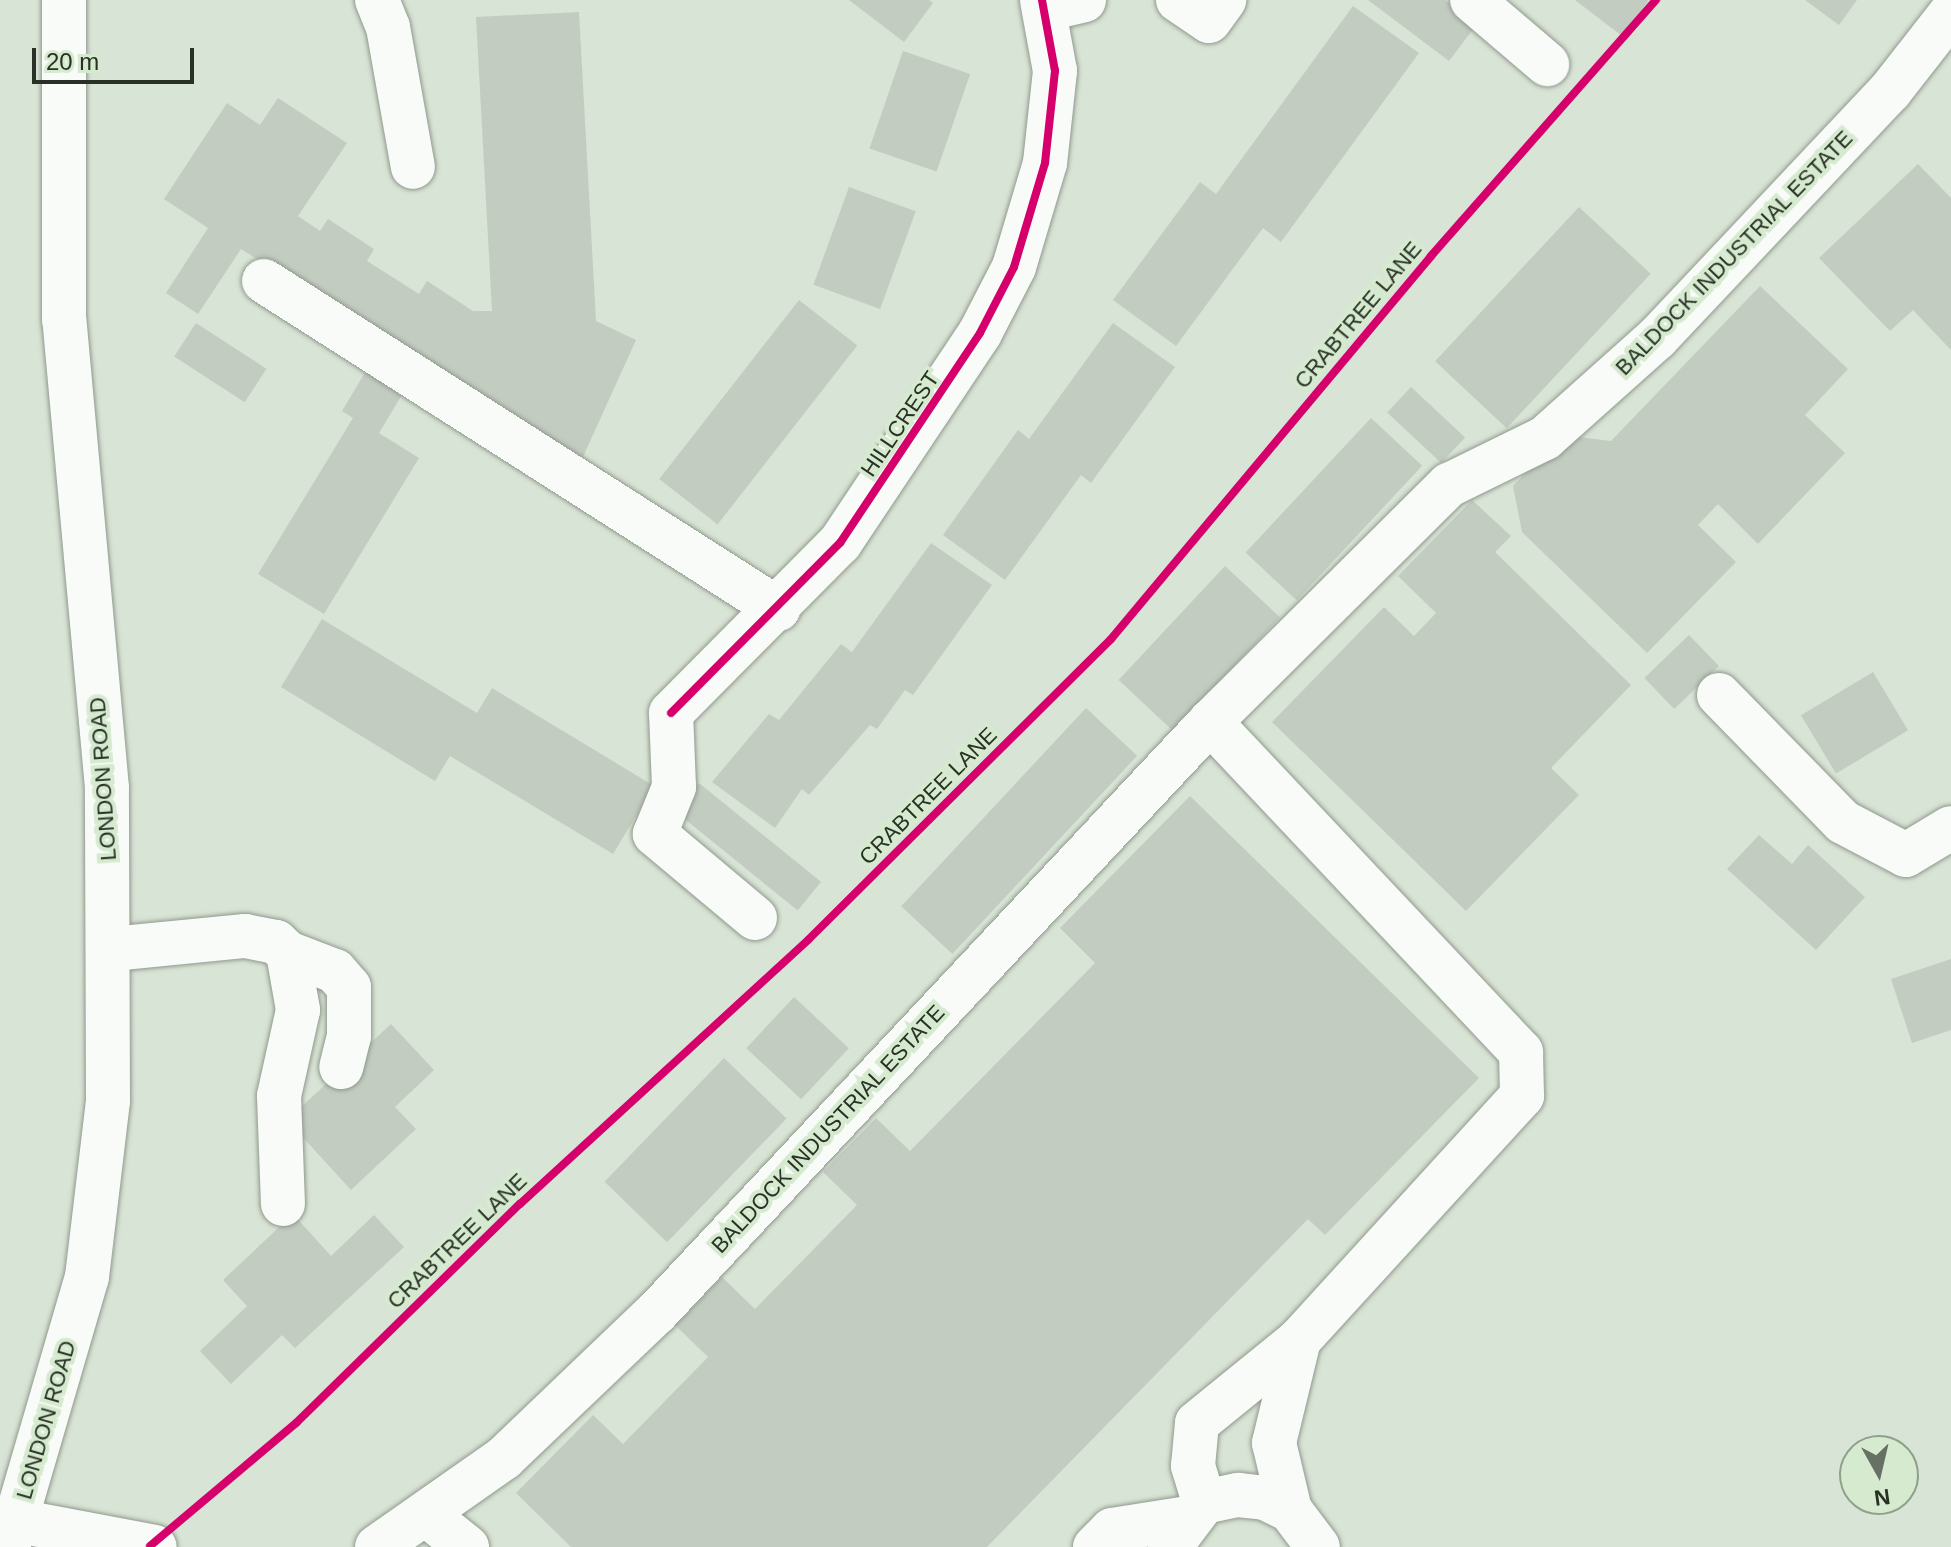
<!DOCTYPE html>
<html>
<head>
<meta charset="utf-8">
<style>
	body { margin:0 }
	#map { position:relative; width:1951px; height:1547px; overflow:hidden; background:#d8e4d5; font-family:Arial,sans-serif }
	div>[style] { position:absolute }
	.building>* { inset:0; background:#c3ccc1; transform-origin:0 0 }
	.roads { filter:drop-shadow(0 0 2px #90998e) drop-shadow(0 0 2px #90998e) }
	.minor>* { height:44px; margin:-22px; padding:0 22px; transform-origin:22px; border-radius:22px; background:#f9fbf9 }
	.major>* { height:44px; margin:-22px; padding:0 22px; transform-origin:22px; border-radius:22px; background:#f9fbf9 }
	.cycleway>* { height:8px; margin:-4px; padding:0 4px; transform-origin:4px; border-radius:4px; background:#d6006c }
	span { translate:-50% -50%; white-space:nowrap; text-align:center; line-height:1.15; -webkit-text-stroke:8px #d5eacf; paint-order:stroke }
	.street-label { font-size:22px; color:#293126 }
	.north { position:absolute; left:1839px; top:1435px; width:80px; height:80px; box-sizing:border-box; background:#d5eacf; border:2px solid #90a08b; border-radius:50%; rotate:172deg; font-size:22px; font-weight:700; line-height:32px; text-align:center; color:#293126 }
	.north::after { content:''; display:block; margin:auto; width:28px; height:36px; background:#667063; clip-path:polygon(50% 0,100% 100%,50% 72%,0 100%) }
	.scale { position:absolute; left:32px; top:48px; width:162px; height:36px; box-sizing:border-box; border:4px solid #293126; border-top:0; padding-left:10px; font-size:24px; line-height:28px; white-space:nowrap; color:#293126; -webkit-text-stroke:6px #d5eacf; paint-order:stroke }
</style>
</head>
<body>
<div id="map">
	<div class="building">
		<div style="clip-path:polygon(849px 0,929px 0,933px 3px,904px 42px)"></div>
		<div style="clip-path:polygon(1368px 0,1445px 0,1477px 24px,1449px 61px)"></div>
		<div style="clip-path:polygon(1575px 0,1649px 0,1622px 36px)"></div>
		<div style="clip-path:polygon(1805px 0,1857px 0,1839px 25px)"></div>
		<div style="clip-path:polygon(1353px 6px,1419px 53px,1281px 242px,1263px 228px,1176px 346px,1113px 300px,1200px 182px,1216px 194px)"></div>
		<div style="clip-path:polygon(579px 12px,596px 321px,636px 340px,582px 459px,241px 249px,198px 314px,166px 293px,208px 228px,164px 199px,227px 103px,260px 125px,278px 98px,347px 143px,298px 216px,320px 231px,328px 219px,374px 249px,367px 261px,419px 294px,427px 281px,473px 311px,492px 311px,476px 17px)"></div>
		<div style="left:903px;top:51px;width:71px;height:103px;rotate:19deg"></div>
		<div style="clip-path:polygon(1918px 164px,1951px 198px,1951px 350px,1913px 310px,1890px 331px,1819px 258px)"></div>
		<div style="left:849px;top:187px;width:71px;height:104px;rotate:20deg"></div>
		<div style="left:1579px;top:207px;width:98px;height:211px;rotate:43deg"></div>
		<div style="clip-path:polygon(1760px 286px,1848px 369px,1805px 415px,1845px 453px,1758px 544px,1718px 504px,1698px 525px,1736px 562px,1647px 653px,1522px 532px,1513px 486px,1562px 435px,1611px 441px)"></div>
		<div style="left:799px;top:300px;width:74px;height:227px;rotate:38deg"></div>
		<div style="left:196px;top:323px;width:84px;height:40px;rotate:33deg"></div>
		<div style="clip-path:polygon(1113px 323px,1175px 367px,1091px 483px,1081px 475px,1005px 580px,943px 535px,1018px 430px,1029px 439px)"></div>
		<div style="clip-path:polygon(372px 361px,409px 383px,379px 433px,419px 458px,324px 614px,258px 574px,353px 418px,342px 411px)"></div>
		<div style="left:1411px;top:387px;width:74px;height:35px;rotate:43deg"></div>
		<div style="left:1371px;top:418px;width:70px;height:184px;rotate:43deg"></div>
		<div style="clip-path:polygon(1472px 500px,1511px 536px,1495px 552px,1631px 685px,1551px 768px,1579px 795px,1466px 911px,1272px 722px,1384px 607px,1414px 636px,1436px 613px,1398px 576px)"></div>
		<div style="clip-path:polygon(931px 543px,992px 585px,913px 695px,905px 690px,877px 729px,870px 725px,809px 795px,802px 789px,775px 828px,712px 782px,769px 714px,779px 720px,841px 644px,852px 652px)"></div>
		<div style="left:1225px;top:566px;width:75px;height:156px;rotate:43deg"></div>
		<div style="clip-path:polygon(322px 619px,477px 713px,492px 688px,654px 786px,613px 854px,450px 756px,435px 781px,281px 687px)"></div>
		<div style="left:1689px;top:635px;width:43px;height:62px;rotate:46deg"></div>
		<div style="left:1873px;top:672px;width:68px;height:84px;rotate:59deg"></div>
		<div style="left:1086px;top:708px;width:70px;height:271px;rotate:43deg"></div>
		<div style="left:699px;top:783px;width:157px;height:37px;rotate:39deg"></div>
		<div style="clip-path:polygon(1190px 796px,1479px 1078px,1325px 1235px,1308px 1219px,987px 1547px,571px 1547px,516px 1493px,593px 1415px,623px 1444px,708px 1357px,675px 1325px,722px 1277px,755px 1309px,857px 1205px,823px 1172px,876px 1118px,910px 1151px,1095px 963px,1060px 928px)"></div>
		<div style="clip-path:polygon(1759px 835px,1792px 864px,1808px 845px,1865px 897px,1816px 950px,1727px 869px)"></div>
		<div style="clip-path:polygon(1951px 959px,1951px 1030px,1912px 1043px,1891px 979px)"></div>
		<div style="left:794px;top:997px;width:75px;height:70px;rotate:43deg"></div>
		<div style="clip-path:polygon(391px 1024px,434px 1070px,395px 1107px,416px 1129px,351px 1190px,287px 1120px)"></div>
		<div style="left:724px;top:1058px;width:87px;height:172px;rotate:44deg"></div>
		<div style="clip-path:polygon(293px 1214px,331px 1256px,374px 1215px,404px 1247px,295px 1348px,282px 1335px,231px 1384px,200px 1351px,247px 1306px,223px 1280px)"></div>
	</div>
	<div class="roads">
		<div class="minor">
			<div style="left:377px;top:0;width:29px;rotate:68deg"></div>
			<div style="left:388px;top:27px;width:142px;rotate:79.9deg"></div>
			<div style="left:1178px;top:0;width:37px;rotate:34deg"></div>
			<div style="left:1209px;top:21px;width:26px;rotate:-54deg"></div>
			<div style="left:1472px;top:0;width:99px;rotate:40.5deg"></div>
			<div style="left:1046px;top:9px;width:39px;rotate:-13deg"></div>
			<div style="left:264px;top:281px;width:610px;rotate:32.54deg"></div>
			<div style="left:1719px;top:695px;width:177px;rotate:45.7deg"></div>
			<div style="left:1843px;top:822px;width:71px;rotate:27.6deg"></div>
			<div style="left:1906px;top:855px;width:52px;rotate:-31deg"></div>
			<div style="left:755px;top:918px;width:131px;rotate:-140deg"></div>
			<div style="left:655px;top:834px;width:51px;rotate:-68deg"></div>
			<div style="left:674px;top:787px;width:74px;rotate:-92.3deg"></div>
			<div style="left:671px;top:713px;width:240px;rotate:-45.2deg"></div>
			<div style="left:840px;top:543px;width:252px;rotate:-56.3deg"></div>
			<div style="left:980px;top:333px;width:74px;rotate:-62.7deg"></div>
			<div style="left:1014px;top:267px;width:109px;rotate:-73.4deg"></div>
			<div style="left:1045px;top:163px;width:93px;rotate:-83.8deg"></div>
			<div style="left:1055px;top:71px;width:72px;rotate:-100.4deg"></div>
			<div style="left:112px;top:949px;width:134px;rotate:-5.6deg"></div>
			<div style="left:245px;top:936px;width:32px;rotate:11deg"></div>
			<div style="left:276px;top:942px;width:16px;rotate:43deg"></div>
			<div style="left:288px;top:953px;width:58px;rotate:80deg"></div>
			<div style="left:298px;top:1010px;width:88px;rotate:102.5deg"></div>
			<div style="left:279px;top:1096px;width:108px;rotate:87.9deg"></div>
			<div style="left:288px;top:953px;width:50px;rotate:21deg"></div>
			<div style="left:335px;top:971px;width:21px;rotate:49deg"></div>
			<div style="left:349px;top:987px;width:49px;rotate:90deg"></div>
			<div style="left:349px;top:1036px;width:32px;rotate:104deg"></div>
			<div style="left:1204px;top:1502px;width:38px;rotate:-107deg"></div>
			<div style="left:1193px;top:1466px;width:43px;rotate:-84.7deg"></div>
			<div style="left:1197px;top:1423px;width:132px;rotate:-39.1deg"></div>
			<div style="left:1299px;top:1340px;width:331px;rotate:-47.6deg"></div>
			<div style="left:1522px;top:1096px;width:44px;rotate:-91.3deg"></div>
			<div style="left:1521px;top:1052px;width:453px;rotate:-133.3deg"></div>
			<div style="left:1290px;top:1510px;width:69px;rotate:-103.4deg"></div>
			<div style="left:1274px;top:1443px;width:106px;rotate:-76.4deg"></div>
			<div style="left:428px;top:1516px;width:50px;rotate:38.5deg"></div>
			<div style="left:18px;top:1521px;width:139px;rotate:10.7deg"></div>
			<div style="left:377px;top:1547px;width:155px;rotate:-35deg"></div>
			<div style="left:504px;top:1458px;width:211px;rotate:-43.7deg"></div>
			<div style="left:657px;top:1312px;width:809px;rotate:-46.85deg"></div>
			<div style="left:1210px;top:722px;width:337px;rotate:-44.8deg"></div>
			<div style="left:1449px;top:485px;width:107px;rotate:-26.1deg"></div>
			<div style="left:1545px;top:438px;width:150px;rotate:-41.8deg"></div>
			<div style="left:1657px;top:338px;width:340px;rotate:-46.7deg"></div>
			<div style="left:1890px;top:91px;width:99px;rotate:-52deg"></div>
			<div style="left:1095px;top:1547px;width:24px;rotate:-45deg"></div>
			<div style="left:1112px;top:1530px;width:77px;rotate:-9deg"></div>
			<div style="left:1170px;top:1547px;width:56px;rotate:-52.9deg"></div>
			<div style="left:1204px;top:1502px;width:35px;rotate:-12deg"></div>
			<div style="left:1238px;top:1495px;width:27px;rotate:6deg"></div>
			<div style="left:1265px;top:1498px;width:28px;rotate:26deg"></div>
			<div style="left:1290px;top:1510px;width:46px;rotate:52.9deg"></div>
		</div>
		<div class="major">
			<div style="left:8px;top:1547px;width:281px;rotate:-73.7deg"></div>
			<div style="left:87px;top:1277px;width:177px;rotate:-83.2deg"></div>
			<div style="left:108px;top:1101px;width:313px;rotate:-90.2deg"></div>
			<div style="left:107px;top:788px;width:470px;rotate:-95.2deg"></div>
			<div style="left:64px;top:320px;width:320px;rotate:-90deg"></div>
		</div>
	</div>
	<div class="cycleway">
		<div style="left:671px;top:713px;width:240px;rotate:-45.2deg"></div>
		<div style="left:840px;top:543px;width:252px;rotate:-56.3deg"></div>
		<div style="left:980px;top:333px;width:74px;rotate:-62.7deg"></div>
		<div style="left:1014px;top:267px;width:109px;rotate:-73.4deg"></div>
		<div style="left:1045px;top:163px;width:93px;rotate:-83.8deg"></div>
		<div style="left:1055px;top:71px;width:72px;rotate:-100.4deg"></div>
		<div style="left:150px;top:1546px;width:191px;rotate:-40.1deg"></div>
		<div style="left:296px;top:1423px;width:313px;rotate:-44.4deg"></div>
		<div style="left:520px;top:1204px;width:391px;rotate:-42.5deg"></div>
		<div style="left:808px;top:940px;width:427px;rotate:-44.8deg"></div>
		<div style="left:1111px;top:639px;width:499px;rotate:-50.1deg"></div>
		<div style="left:1431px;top:256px;width:341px;rotate:-48.7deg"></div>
	</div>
	<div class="street-label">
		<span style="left:1734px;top:253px;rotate:-46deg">BALDOCK INDUSTRIAL ESTATE</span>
		<span style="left:1358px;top:315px;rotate:-50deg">CRABTREE LANE</span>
		<span style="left:900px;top:424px;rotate:-56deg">HILLCREST</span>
		<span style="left:103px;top:779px;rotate:-94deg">LONDON ROAD</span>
		<span style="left:928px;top:796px;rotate:-45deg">CRABTREE LANE</span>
		<span style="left:828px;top:1129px;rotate:-47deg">BALDOCK INDUSTRIAL ESTATE</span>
		<span style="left:457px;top:1241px;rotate:-44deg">CRABTREE LANE</span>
		<span style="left:46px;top:1420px;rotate:-74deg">LONDON ROAD</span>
	</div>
	<div class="north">N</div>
	<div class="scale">20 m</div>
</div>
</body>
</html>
